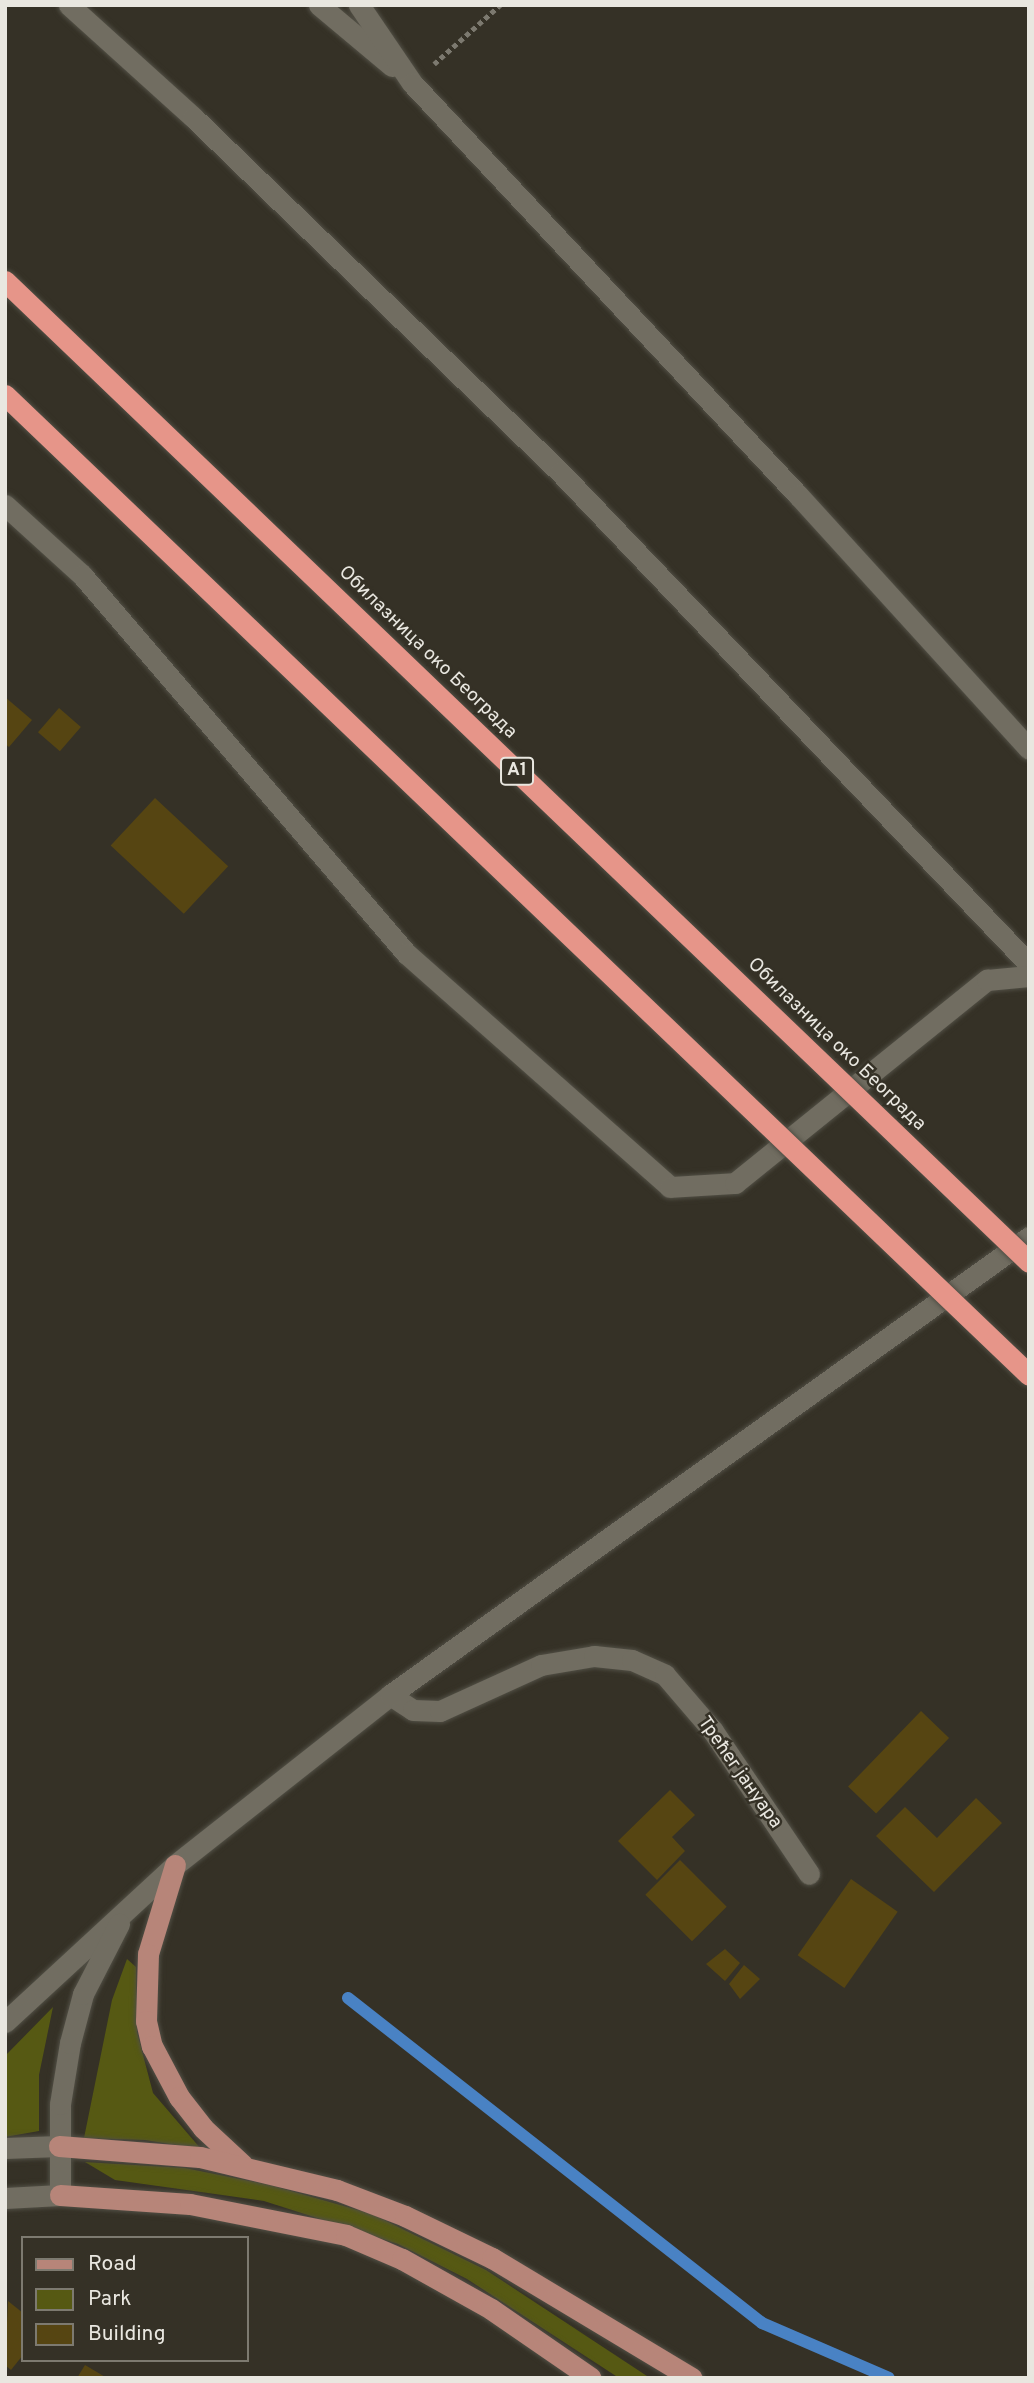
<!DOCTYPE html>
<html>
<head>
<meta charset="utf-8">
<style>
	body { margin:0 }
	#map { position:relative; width:1034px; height:2383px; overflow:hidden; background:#353126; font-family:Overpass,sans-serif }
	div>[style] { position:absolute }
	.green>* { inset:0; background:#565913 }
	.stream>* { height:12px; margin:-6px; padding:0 6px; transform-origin:6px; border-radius:6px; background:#4982c4 }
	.building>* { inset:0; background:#564512; transform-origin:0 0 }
	.path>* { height:4.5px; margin-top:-2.25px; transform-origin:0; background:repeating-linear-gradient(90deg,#7c796f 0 5px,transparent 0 8.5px) }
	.roads { filter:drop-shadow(0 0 2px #514f45) drop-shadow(0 0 2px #514f45) }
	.minor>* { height:21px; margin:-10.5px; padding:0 10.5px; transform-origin:10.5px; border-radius:10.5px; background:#716d61 }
	.major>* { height:21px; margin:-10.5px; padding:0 10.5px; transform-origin:10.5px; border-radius:10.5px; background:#b78579 }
	.bridges { filter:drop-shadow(0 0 2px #514f45) drop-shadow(0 0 2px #514f45) }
	.highway-bridge>* { height:21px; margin:-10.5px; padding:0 10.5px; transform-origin:10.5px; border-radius:10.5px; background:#e69589 }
	span { translate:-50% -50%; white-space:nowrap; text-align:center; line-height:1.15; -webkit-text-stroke:5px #353126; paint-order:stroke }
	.shield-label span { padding:2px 5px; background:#353126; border:2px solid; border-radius:5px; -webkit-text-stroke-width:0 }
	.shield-label { font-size:18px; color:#e9e7e0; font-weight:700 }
	.street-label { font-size:19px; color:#e9e7e0 }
	.frame { position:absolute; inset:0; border:7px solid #e9e7e0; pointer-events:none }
	.legend { position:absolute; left:21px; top:2236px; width:228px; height:126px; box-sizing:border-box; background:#353126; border:2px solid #7d7a70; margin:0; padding:9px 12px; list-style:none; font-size:21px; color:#e9e7e0 }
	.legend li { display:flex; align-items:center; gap:14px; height:35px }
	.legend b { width:35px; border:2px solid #7d7a70 }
</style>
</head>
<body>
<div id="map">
	<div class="green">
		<div style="clip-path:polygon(127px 1959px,136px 1967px,137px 2032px,153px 2093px,201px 2149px,145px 2140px,84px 2138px,112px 2000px)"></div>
		<div style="clip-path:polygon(53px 2007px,39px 2075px,39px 2131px,5px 2137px,5px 2056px)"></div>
		<div style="clip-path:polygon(85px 2162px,185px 2168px,270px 2185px,372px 2214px,486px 2270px,650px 2378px,619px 2378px,467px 2279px,398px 2244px,264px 2201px,115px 2180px)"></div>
	</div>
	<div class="stream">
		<div style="left:348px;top:1998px;width:526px;rotate:38.13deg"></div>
		<div style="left:762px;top:2323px;width:138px;rotate:23.4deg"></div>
	</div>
	<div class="building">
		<div style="clip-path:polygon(5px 697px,32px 720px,9px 747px,5px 744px)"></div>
		<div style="left:59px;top:708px;width:29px;height:32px;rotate:41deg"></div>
		<div style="left:155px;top:798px;width:100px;height:65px;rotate:43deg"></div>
		<div style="left:921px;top:1711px;width:39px;height:105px;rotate:44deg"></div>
		<div style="clip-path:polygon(670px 1790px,695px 1815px,672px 1837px,685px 1851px,657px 1880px,618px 1841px)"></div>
		<div style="clip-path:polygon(976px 1798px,1002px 1823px,934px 1892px,876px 1836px,905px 1807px,937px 1838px)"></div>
		<div style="left:680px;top:1860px;width:66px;height:49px;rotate:45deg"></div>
		<div style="left:851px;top:1879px;width:57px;height:93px;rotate:35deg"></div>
		<div style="clip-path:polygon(725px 1949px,740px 1963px,725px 1981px,706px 1964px)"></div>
		<div style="clip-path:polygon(744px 1965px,760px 1979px,740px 1999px,729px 1984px)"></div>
		<div style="clip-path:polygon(8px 2301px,23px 2313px,23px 2355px,11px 2370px,5px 2365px)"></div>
		<div style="clip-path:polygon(85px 2365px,107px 2378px,77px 2378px)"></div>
	</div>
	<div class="path">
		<div style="left:434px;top:64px;width:89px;rotate:-41.8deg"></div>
	</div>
	<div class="roads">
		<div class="minor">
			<div style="left:69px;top:5px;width:167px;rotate:42.1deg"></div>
			<div style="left:193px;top:117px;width:511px;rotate:44.05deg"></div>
			<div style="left:560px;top:472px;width:680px;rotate:46.37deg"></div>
			<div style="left:319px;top:5px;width:95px;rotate:39.9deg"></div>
			<div style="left:359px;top:5px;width:94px;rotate:55.8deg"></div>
			<div style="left:412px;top:83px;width:565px;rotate:46.87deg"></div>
			<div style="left:798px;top:495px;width:343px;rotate:47.7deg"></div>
			<div style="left:5px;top:505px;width:104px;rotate:42.3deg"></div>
			<div style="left:82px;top:575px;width:499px;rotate:49.4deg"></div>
			<div style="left:407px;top:954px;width:351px;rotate:41.5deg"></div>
			<div style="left:670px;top:1187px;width:65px;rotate:-3.5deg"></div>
			<div style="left:735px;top:1183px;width:324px;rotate:-38.9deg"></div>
			<div style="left:987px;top:980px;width:42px;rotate:-5.4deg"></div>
			<div style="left:390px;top:1695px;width:27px;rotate:33deg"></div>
			<div style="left:413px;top:1710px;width:27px;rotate:2deg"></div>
			<div style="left:440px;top:1711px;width:111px;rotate:-24.5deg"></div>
			<div style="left:541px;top:1665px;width:54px;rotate:-9.6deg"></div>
			<div style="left:594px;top:1656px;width:38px;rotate:6deg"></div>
			<div style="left:632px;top:1660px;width:36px;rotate:24deg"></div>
			<div style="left:665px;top:1675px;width:74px;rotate:49.4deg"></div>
			<div style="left:713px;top:1731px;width:172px;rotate:56.1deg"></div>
			<div style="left:5px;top:2022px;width:231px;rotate:-42.7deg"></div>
			<div style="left:175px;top:1865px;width:274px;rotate:-38.3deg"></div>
			<div style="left:390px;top:1695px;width:786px;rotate:-35.63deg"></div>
			<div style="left:5px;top:2148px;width:54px;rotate:-2.1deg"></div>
			<div style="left:5px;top:2198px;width:55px;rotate:-3.1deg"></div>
			<div style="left:60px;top:2195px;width:91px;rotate:-90deg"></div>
			<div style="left:60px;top:2104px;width:62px;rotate:-80.7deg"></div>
			<div style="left:70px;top:2043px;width:51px;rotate:-75.1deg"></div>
			<div style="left:83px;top:1994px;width:79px;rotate:-62.8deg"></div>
		</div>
		<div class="major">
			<div style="left:175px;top:1865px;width:93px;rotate:106.9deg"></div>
			<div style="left:148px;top:1954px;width:67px;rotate:91.7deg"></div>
			<div style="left:146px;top:2021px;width:26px;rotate:77deg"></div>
			<div style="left:152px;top:2046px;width:58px;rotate:62.1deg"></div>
			<div style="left:179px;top:2097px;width:39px;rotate:52deg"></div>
			<div style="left:203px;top:2128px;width:54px;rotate:42.8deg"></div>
			<div style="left:59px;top:2146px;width:141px;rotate:4.5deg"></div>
			<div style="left:200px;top:2157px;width:141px;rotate:13.5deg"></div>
			<div style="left:337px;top:2190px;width:73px;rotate:20.9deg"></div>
			<div style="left:405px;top:2216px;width:97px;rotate:25.8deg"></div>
			<div style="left:492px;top:2258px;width:233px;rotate:31deg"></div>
			<div style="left:60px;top:2195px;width:130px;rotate:4deg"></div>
			<div style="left:190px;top:2204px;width:159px;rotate:11.2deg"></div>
			<div style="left:346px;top:2235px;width:61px;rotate:23.2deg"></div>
			<div style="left:402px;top:2259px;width:102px;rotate:29.3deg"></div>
			<div style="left:491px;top:2309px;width:121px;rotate:34.6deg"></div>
		</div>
	</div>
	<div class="bridges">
		<div class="highway-bridge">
			<div style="left:5px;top:281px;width:1418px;rotate:43.77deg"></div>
			<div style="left:5px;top:395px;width:1417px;rotate:43.74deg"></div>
		</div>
	</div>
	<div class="shield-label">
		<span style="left:517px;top:771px">A1</span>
	</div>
	<div class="street-label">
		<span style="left:427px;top:653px;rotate:44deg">Обилазница око Београда</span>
		<span style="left:836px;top:1045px;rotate:44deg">Обилазница око Београда</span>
		<span style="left:739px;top:1773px;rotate:55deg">Трећег јануара</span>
	</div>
	<div class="frame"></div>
	<ul class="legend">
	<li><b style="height:9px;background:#b78579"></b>Road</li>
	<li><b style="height:19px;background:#565913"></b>Park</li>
	<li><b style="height:19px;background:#564512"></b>Building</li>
	</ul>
</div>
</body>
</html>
